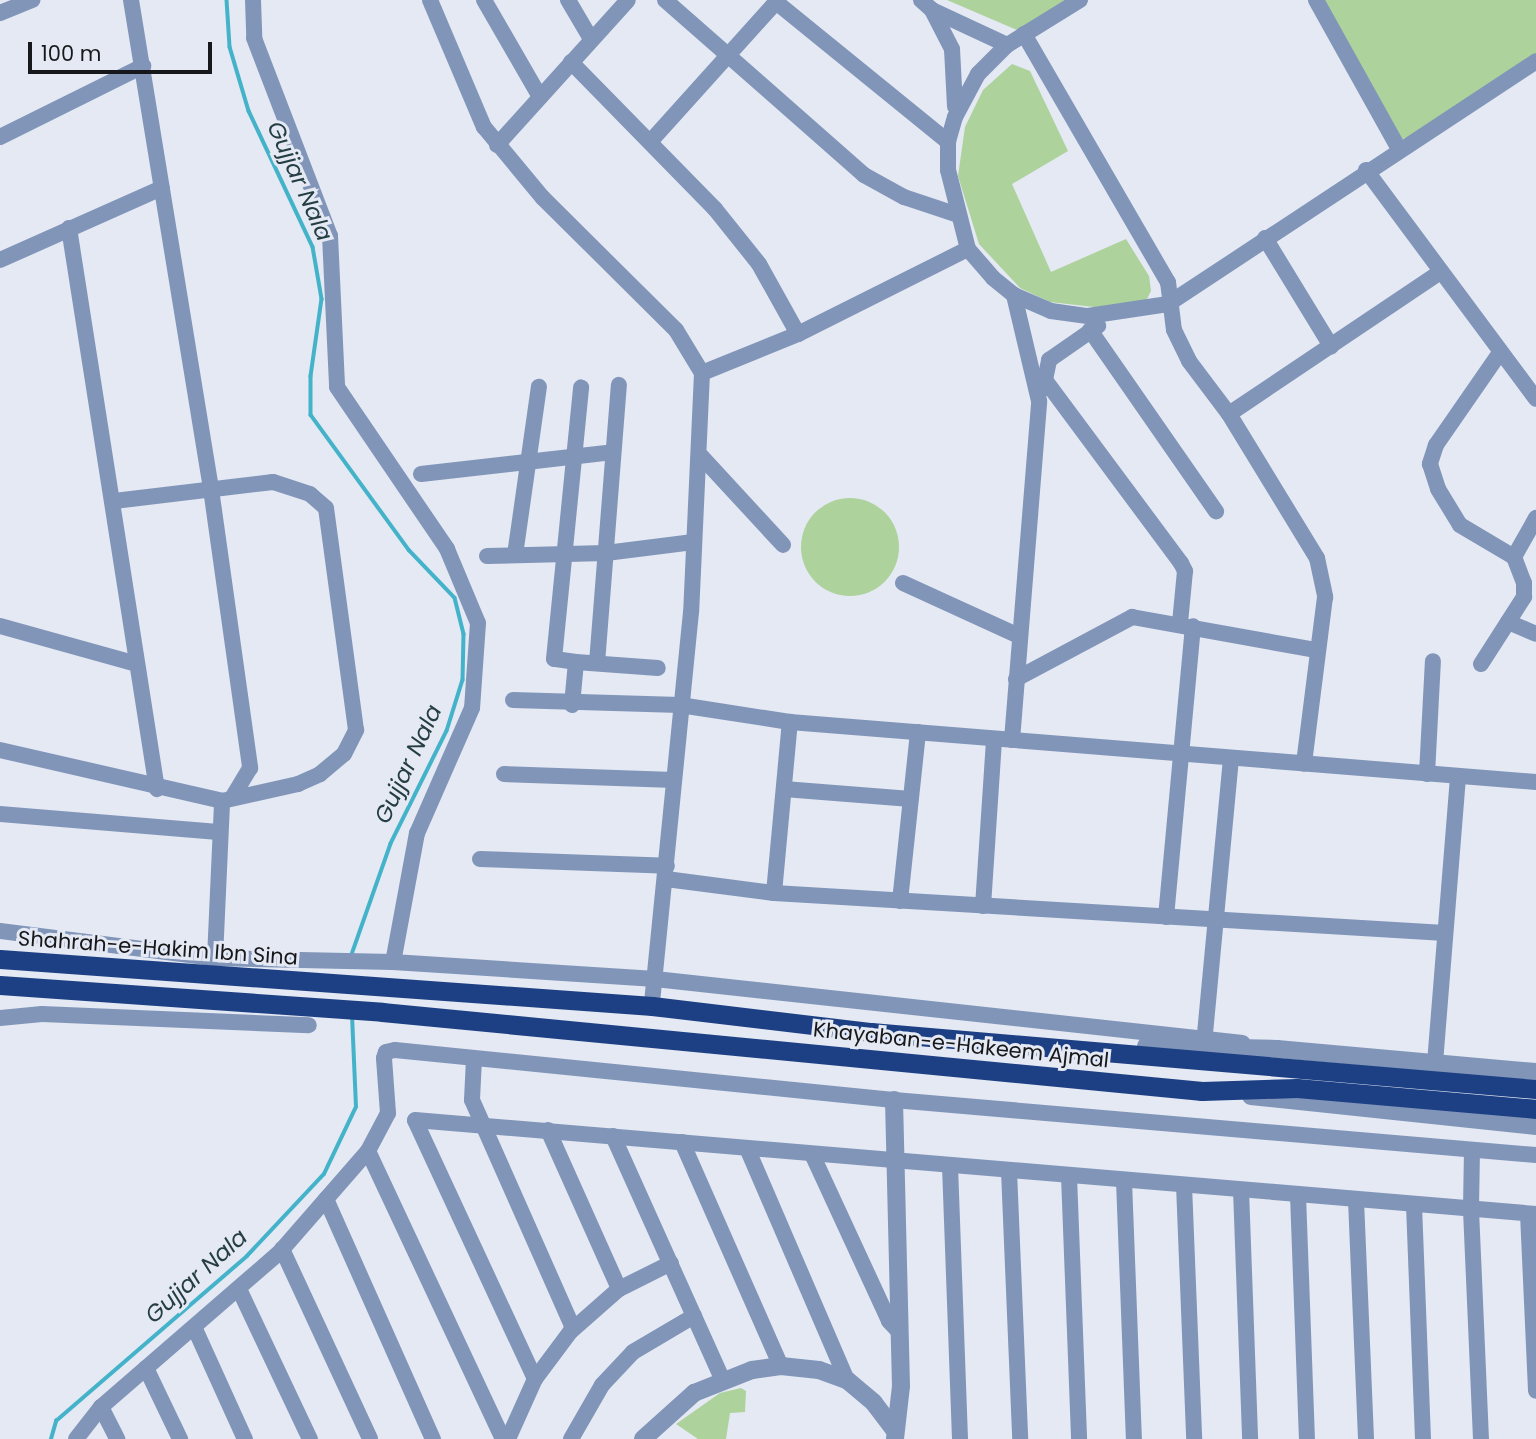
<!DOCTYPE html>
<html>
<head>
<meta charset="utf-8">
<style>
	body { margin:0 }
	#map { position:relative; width:1536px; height:1439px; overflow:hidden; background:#e4e9f3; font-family:Poppins,sans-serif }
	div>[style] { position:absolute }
	.green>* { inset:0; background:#add29c }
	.round { border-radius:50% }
	.stream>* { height:3.5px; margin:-1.75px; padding:0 1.75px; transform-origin:1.75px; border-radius:1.75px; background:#44b3ca }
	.minor>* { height:16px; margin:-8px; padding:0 8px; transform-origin:8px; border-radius:8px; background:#8195b9 }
	.tertiary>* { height:18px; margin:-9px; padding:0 9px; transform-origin:9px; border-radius:9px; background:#8195b9 }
	.trunk>* { height:19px; margin:-9.5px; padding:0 9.5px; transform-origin:9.5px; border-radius:9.5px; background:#1d4084 }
	span { translate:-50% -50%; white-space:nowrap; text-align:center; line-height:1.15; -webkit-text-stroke:6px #e4e9f3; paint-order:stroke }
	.street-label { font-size:21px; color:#16181b }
	.water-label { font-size:23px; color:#253e43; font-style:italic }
	.scale { position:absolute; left:28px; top:42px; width:184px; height:32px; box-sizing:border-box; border:4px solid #16181b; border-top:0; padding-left:9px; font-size:21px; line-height:24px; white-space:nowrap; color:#16181b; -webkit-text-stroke:5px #e4e9f3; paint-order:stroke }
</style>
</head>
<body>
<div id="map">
	<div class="green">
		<div style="clip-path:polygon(947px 0,1070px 0,1019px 31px)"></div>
		<div style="clip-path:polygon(1321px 0,1536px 0,1536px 59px,1409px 138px,1393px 140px)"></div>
		<div style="clip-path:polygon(1012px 64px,1030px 71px,1068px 151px,1012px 184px,1051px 272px,1126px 239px,1149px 276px,1151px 291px,1145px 303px,1129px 311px,1050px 302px,1020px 288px,979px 244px,958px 176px,965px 127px,983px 90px)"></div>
		<div class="round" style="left:801px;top:498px;width:98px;height:98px"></div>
		<div style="clip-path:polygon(741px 1388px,746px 1391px,745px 1412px,730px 1413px,726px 1439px,698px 1439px,676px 1424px,720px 1393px)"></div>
	</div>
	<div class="stream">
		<div style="left:227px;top:0;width:47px;rotate:86.3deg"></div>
		<div style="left:230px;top:47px;width:67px;rotate:73.5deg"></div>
		<div style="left:249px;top:111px;width:150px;rotate:64.8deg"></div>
		<div style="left:313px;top:247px;width:53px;rotate:80.2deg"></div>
		<div style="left:322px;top:299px;width:78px;rotate:98.1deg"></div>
		<div style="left:311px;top:376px;width:39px;rotate:90deg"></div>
		<div style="left:311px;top:415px;width:167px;rotate:54deg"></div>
		<div style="left:409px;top:550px;width:66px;rotate:46.2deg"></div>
		<div style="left:455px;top:598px;width:37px;rotate:76deg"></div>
		<div style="left:464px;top:634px;width:46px;rotate:91.2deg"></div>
		<div style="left:463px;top:680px;width:53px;rotate:107.4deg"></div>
		<div style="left:447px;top:731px;width:126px;rotate:116.4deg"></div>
		<div style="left:391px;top:844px;width:118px;rotate:109.4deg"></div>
		<div style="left:51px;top:1439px;width:19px;rotate:-74deg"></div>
		<div style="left:56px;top:1421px;width:252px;rotate:-40.8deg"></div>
		<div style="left:247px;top:1256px;width:112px;rotate:-46.8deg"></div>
		<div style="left:324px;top:1174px;width:74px;rotate:-64.5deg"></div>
		<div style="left:356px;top:1107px;width:92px;rotate:-92.5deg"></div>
	</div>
	<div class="minor">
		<div style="left:131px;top:0;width:496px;rotate:80.7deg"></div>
		<div style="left:211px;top:489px;width:282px;rotate:82deg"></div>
		<div style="left:250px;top:768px;width:35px;rotate:121deg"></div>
		<div style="left:253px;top:0;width:38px;rotate:88deg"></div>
		<div style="left:254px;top:38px;width:212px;rotate:69deg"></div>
		<div style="left:330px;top:236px;width:151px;rotate:87.3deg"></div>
		<div style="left:337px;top:387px;width:196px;rotate:55.8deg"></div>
		<div style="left:447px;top:549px;width:80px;rotate:67.3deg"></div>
		<div style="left:478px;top:623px;width:85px;rotate:94deg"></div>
		<div style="left:472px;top:708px;width:137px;rotate:113.7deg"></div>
		<div style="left:417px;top:833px;width:131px;rotate:100.5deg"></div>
		<div style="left:430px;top:0;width:138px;rotate:67deg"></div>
		<div style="left:484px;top:127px;width:92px;rotate:50.3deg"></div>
		<div style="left:543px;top:198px;width:187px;rotate:44.8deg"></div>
		<div style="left:676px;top:330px;width:50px;rotate:58.8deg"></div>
		<div style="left:702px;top:373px;width:239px;rotate:92.6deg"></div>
		<div style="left:691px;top:612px;width:396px;rotate:95.7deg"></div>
		<div style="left:484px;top:0;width:112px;rotate:60deg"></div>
		<div style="left:568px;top:0;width:45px;rotate:59.5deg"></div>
		<div style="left:665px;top:0;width:265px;rotate:41.3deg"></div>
		<div style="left:864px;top:175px;width:46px;rotate:28.8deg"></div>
		<div style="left:904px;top:197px;width:57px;rotate:18.4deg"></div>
		<div style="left:921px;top:0;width:15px;rotate:42deg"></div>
		<div style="left:932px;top:10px;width:83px;rotate:25deg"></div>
		<div style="left:1080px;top:0;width:86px;rotate:148.3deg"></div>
		<div style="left:1007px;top:45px;width:41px;rotate:135deg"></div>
		<div style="left:978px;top:74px;width:49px;rotate:118.1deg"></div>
		<div style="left:955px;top:117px;width:26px;rotate:106deg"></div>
		<div style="left:948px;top:142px;width:28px;rotate:90deg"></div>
		<div style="left:948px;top:170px;width:81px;rotate:75.8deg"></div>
		<div style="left:968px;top:249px;width:38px;rotate:49deg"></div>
		<div style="left:993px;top:278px;width:27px;rotate:39deg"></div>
		<div style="left:1014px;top:295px;width:40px;rotate:23.4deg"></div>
		<div style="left:1051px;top:311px;width:37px;rotate:8deg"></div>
		<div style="left:1088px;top:316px;width:81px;rotate:-8.5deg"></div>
		<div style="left:1168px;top:304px;width:441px;rotate:-33.4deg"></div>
		<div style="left:1316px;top:0;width:171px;rotate:60.9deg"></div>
		<div style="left:776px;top:2px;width:222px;rotate:39.1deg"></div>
		<div style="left:932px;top:10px;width:44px;rotate:62.9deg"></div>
		<div style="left:952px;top:49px;width:58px;rotate:87deg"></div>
		<div style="left:0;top:13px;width:35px;rotate:-22deg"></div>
		<div style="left:1024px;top:34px;width:287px;rotate:59.9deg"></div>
		<div style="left:1168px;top:282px;width:48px;rotate:82.9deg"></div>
		<div style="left:1174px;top:330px;width:34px;rotate:64deg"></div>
		<div style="left:1189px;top:361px;width:66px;rotate:53deg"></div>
		<div style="left:1229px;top:414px;width:169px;rotate:58.6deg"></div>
		<div style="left:1317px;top:558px;width:40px;rotate:78deg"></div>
		<div style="left:1325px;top:597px;width:168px;rotate:97.2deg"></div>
		<div style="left:571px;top:62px;width:206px;rotate:45.6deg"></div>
		<div style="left:715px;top:209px;width:70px;rotate:51.3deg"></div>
		<div style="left:759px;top:264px;width:80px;rotate:60.9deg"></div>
		<div style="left:0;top:137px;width:160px;rotate:-26.4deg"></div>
		<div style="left:650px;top:142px;width:191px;rotate:-48deg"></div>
		<div style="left:497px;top:145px;width:195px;rotate:-47.9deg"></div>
		<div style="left:1366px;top:170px;width:285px;rotate:53.4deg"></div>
		<div style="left:69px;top:228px;width:568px;rotate:81.09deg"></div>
		<div style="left:1265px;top:238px;width:127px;rotate:58.6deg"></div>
		<div style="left:0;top:260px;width:177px;rotate:-24deg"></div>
		<div style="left:1090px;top:330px;width:221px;rotate:55.2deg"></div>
		<div style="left:1499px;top:354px;width:111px;rotate:124.7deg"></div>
		<div style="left:1436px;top:445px;width:20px;rotate:108deg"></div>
		<div style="left:1430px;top:464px;width:26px;rotate:72deg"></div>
		<div style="left:1438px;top:489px;width:42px;rotate:58.6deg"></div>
		<div style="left:1460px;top:525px;width:63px;rotate:30.7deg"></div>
		<div style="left:702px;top:373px;width:104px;rotate:-22.1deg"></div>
		<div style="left:798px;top:334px;width:190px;rotate:-26.6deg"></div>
		<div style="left:1045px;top:380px;width:228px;rotate:53.4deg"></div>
		<div style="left:1181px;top:563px;width:9px;rotate:63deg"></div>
		<div style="left:1185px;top:571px;width:52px;rotate:95.5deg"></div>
		<div style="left:1043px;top:389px;width:30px;rotate:-78deg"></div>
		<div style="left:1049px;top:360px;width:60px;rotate:-34.8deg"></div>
		<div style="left:1229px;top:414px;width:254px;rotate:-33.9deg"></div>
		<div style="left:701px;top:456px;width:121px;rotate:47.3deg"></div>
		<div style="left:421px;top:474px;width:193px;rotate:-6.5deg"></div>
		<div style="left:515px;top:555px;width:170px;rotate:-81.9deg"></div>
		<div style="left:487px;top:556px;width:119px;rotate:-1.4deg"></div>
		<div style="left:606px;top:553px;width:88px;rotate:-7.2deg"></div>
		<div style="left:903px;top:583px;width:128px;rotate:24.6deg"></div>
		<div style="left:1508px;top:622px;width:30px;rotate:23deg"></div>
		<div style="left:0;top:626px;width:142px;rotate:15.5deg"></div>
		<div style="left:576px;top:662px;width:22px;rotate:-172deg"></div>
		<div style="left:554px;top:659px;width:273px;rotate:-84.3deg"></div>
		<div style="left:597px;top:663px;width:279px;rotate:-85.5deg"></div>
		<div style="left:1481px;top:664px;width:80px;rotate:-57.3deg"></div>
		<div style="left:1524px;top:597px;width:14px;rotate:-90deg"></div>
		<div style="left:1524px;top:583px;width:28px;rotate:-111deg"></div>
		<div style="left:1514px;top:557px;width:45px;rotate:-60.6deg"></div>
		<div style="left:1016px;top:679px;width:132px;rotate:-28.1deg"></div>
		<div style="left:1132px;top:617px;width:186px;rotate:10.2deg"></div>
		<div style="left:513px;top:700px;width:167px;rotate:1.7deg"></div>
		<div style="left:680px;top:705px;width:111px;rotate:8.8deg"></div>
		<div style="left:790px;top:722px;width:748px;rotate:4.6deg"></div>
		<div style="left:572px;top:705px;width:43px;rotate:-84.7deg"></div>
		<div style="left:576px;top:662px;width:82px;rotate:4.2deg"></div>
		<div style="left:1012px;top:740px;width:340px;rotate:-85.4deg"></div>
		<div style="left:1039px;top:401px;width:109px;rotate:-103.3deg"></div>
		<div style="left:0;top:750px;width:228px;rotate:12.9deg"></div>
		<div style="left:222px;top:801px;width:78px;rotate:-12.6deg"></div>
		<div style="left:298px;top:784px;width:24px;rotate:-24deg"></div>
		<div style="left:320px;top:774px;width:31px;rotate:-40deg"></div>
		<div style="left:344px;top:754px;width:27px;rotate:-63deg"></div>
		<div style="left:356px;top:730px;width:224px;rotate:-97.7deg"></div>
		<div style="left:326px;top:508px;width:21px;rotate:-139deg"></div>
		<div style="left:310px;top:494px;width:39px;rotate:-162deg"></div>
		<div style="left:273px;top:482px;width:160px;rotate:173.2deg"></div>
		<div style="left:504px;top:774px;width:170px;rotate:2deg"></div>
		<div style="left:1427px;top:774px;width:113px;rotate:-87deg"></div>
		<div style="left:784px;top:789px;width:127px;rotate:4.5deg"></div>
		<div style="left:0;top:814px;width:219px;rotate:4.7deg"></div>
		<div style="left:480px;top:859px;width:187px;rotate:2.1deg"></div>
		<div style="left:666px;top:879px;width:109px;rotate:7.4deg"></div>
		<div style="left:774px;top:893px;width:672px;rotate:3.41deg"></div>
		<div style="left:774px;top:893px;width:172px;rotate:-84.7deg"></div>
		<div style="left:900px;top:901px;width:170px;rotate:-83.9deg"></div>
		<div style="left:983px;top:906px;width:167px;rotate:-86.2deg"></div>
		<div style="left:1166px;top:917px;width:292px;rotate:-84.7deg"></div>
		<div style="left:0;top:931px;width:217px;rotate:7.2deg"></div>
		<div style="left:215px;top:958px;width:178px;rotate:1.3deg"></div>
		<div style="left:393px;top:962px;width:263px;rotate:3.7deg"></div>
		<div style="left:655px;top:979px;width:591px;rotate:6.21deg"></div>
		<div style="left:215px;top:958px;width:157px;rotate:-87.4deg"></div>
		<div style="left:0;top:1018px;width:42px;rotate:-5.4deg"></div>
		<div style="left:42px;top:1014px;width:267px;rotate:2.4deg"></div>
		<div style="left:1204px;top:1044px;width:287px;rotate:-84.6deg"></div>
		<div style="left:474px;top:1059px;width:41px;rotate:92.8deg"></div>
		<div style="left:472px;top:1100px;width:249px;rotate:66.1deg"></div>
		<div style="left:1435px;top:1063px;width:288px;rotate:-85.4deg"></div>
		<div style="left:548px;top:1130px;width:174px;rotate:65.9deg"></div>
		<div style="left:613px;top:1136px;width:266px;rotate:65.8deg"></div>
		<div style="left:682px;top:1142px;width:245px;rotate:66.2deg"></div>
		<div style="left:747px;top:1148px;width:253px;rotate:66.7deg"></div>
		<div style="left:1472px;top:1150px;width:60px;rotate:91deg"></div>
		<div style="left:1471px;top:1210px;width:229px;rotate:87.5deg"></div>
		<div style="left:368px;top:1151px;width:318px;rotate:64.9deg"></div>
		<div style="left:812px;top:1154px;width:184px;rotate:65.2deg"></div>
		<div style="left:889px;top:1321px;width:16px;rotate:47deg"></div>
		<div style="left:950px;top:1166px;width:273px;rotate:87.9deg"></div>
		<div style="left:1009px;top:1171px;width:268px;rotate:87.6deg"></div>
		<div style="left:1069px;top:1176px;width:263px;rotate:87.8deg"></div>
		<div style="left:1124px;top:1181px;width:258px;rotate:87.8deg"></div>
		<div style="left:1184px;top:1185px;width:254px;rotate:87.7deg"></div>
		<div style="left:1241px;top:1190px;width:249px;rotate:87.9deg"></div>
		<div style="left:1298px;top:1195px;width:244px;rotate:87.9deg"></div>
		<div style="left:326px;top:1199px;width:263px;rotate:66deg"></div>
		<div style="left:1356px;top:1200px;width:239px;rotate:87.6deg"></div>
		<div style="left:1414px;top:1205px;width:234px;rotate:87.8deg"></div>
		<div style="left:1528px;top:1214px;width:177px;rotate:87.4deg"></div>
		<div style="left:282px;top:1249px;width:209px;rotate:65.1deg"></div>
		<div style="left:239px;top:1289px;width:166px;rotate:64.7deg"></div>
		<div style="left:195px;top:1329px;width:121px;rotate:65.6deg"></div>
		<div style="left:146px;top:1368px;width:79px;rotate:64.4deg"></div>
		<div style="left:535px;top:1379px;width:285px;rotate:-114.9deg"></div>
		<div style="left:415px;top:1120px;width:1125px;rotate:4.79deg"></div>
		<div style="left:101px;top:1407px;width:36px;rotate:63deg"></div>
		<div style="left:76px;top:1439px;width:41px;rotate:-52deg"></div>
		<div style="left:101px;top:1407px;width:235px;rotate:-40.9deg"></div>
		<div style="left:279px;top:1253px;width:135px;rotate:-48.9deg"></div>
		<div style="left:368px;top:1151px;width:43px;rotate:-62.2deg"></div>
		<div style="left:388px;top:1113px;width:55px;rotate:-94.2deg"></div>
		<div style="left:384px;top:1058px;width:6px;rotate:-72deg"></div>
		<div style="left:386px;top:1052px;width:9px;rotate:-13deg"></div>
		<div style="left:395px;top:1050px;width:501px;rotate:5.72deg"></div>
		<div style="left:894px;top:1100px;width:644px;rotate:4.9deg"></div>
		<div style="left:508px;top:1439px;width:66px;rotate:-65.8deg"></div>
		<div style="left:535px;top:1379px;width:59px;rotate:-53.3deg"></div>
		<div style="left:570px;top:1332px;width:65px;rotate:-41.3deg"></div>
		<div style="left:619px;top:1289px;width:58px;rotate:-26.6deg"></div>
		<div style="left:571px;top:1439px;width:62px;rotate:-60.1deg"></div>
		<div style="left:602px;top:1385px;width:45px;rotate:-46.8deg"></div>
		<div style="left:633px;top:1352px;width:71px;rotate:-30.5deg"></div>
	</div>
	<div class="tertiary">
		<div style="left:1146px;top:1046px;width:131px;rotate:1.3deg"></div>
		<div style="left:1277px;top:1049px;width:260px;rotate:5.1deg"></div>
		<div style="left:1251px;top:1096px;width:287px;rotate:6deg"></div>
		<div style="left:894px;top:1100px;width:286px;rotate:88.6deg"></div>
		<div style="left:901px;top:1386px;width:53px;rotate:96.5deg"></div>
		<div style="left:643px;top:1439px;width:69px;rotate:-42deg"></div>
		<div style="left:694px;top:1393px;width:62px;rotate:-21.6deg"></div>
		<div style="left:752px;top:1370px;width:29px;rotate:-8deg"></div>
		<div style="left:781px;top:1366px;width:38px;rotate:6deg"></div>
		<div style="left:819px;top:1370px;width:30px;rotate:20deg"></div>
		<div style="left:847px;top:1380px;width:35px;rotate:40deg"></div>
		<div style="left:874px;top:1403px;width:35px;rotate:53deg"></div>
	</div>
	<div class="trunk">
		<div style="left:0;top:959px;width:654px;rotate:4.12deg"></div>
		<div style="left:652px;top:1006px;width:221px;rotate:6.8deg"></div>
		<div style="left:871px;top:1032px;width:667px;rotate:4.9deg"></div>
		<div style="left:0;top:985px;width:383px;rotate:4deg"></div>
		<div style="left:382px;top:1012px;width:824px;rotate:5.5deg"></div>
		<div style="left:1202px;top:1091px;width:95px;rotate:-1.8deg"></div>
		<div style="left:1297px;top:1088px;width:240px;rotate:5deg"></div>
	</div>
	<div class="street-label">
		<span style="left:158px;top:948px;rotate:4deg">Shahrah-e-Hakim Ibn Sina</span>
		<span style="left:961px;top:1045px;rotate:6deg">Khayaban-e-Hakeem Ajmal</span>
	</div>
	<div class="water-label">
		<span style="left:300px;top:181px;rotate:66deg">Gujjar Nala</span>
		<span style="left:408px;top:764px;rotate:-65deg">Gujjar Nala</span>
		<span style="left:196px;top:1276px;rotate:-42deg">Gujjar Nala</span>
	</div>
	<div class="scale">100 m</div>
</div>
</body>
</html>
